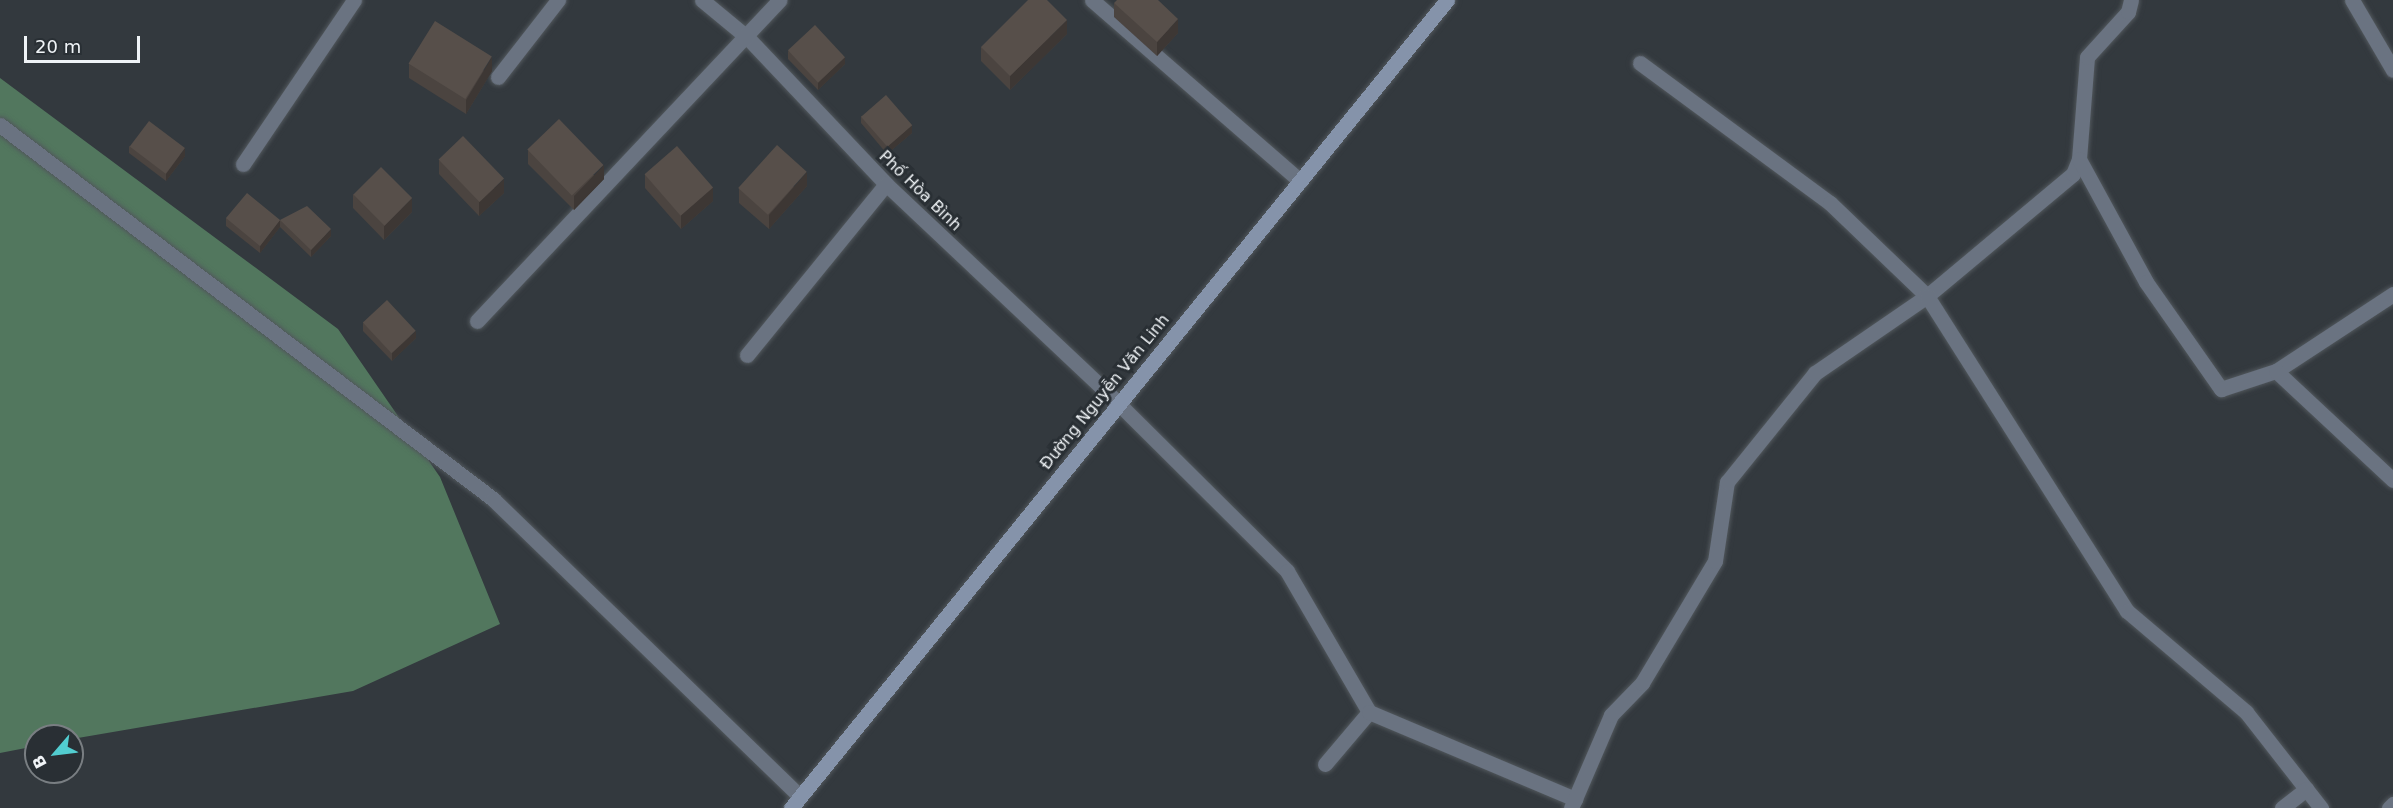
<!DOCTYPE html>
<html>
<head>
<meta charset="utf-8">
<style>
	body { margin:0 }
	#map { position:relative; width:2393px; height:808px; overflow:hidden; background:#33393e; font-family:"DejaVu Sans",sans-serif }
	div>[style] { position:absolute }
	.forest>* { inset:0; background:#52775e }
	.roads { filter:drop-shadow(0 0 2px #51575c) drop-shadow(0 0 2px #51575c) }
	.street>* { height:15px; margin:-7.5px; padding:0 7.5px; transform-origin:7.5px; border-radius:7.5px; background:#6a7381 }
	.secondary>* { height:15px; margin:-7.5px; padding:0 7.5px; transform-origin:7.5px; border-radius:7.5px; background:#8593aa }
	.wall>* { inset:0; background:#4b4440 }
	.shaded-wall>* { inset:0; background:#3d3734 }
	.building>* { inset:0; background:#574f4a; transform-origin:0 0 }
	span { translate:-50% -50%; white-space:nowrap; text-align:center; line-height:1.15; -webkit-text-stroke:6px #292f34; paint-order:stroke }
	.street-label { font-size:16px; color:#f0f4f7 }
	.north { position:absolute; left:24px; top:724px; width:60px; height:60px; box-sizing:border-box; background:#292f34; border:2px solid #797e82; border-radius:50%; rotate:242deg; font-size:16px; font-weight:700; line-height:24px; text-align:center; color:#f0f4f7 }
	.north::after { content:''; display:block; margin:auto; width:21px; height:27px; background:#52cdd0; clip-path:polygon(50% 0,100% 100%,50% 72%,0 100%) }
	.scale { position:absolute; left:24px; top:36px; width:116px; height:27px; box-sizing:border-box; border:3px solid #f0f4f7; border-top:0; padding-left:8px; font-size:18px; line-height:21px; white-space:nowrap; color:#f0f4f7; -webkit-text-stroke:4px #292f34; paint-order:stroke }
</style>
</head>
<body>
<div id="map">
	<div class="forest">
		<div style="clip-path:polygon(0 78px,338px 329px,440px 477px,500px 624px,353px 691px,72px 739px,36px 736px,36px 746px,0 753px)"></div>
	</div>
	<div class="roads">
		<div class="street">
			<div style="left:702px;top:0;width:60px;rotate:39.6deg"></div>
			<div style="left:748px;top:38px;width:201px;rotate:46.6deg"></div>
			<div style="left:886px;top:184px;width:319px;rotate:43.3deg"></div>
			<div style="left:1118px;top:403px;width:238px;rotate:44.8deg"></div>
			<div style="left:1287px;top:571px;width:163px;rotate:59.8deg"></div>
			<div style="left:1092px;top:0;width:276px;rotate:41deg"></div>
			<div style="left:2352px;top:0;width:81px;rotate:59.6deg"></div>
			<div style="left:1640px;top:63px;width:236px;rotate:36.4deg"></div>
			<div style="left:1830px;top:203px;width:134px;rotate:43.8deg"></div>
			<div style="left:1927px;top:296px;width:190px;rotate:-39.9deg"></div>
			<div style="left:2073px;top:174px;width:16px;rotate:-68deg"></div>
			<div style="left:2079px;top:159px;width:102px;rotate:-85.5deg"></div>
			<div style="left:2087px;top:57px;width:61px;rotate:-47.7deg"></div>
			<div style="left:2128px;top:12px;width:12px;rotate:-76deg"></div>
			<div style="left:498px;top:77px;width:98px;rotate:-52.1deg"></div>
			<div style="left:0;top:125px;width:619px;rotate:37.18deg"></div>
			<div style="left:493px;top:499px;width:426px;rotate:44.1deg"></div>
			<div style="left:2079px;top:159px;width:140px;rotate:61.4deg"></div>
			<div style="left:2146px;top:282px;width:131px;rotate:55deg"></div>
			<div style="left:2221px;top:389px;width:58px;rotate:-18.1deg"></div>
			<div style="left:2276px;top:371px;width:140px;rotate:-33.3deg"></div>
			<div style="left:243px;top:164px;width:198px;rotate:-55.9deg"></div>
			<div style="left:477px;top:321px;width:441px;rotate:-46.7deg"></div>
			<div style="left:747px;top:355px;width:220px;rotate:-50.9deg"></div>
			<div style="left:2276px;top:371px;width:160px;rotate:43deg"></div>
			<div style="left:1325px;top:764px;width:68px;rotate:-49.8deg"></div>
			<div style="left:1369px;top:712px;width:224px;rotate:22.9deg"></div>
			<div style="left:1571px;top:808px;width:101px;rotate:-66.7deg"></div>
			<div style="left:1611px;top:715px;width:45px;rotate:-45.9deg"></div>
			<div style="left:1642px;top:683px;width:142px;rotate:-59.1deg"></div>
			<div style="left:1715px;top:561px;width:80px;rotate:-81.4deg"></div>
			<div style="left:1727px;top:482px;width:140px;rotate:-51.1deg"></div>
			<div style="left:1815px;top:373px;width:136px;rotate:-34.5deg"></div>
			<div style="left:1927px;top:296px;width:373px;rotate:57.6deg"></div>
			<div style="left:2127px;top:611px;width:156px;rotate:40.3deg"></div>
			<div style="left:2246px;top:712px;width:122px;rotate:52deg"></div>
			<div style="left:2282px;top:808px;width:31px;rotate:-38deg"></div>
			<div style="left:2389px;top:808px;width:6px;rotate:-45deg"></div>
		</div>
		<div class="secondary">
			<div style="left:791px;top:808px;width:1041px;rotate:-50.93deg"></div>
		</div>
	</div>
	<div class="wall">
		<div style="clip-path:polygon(1114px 3px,1178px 33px,1157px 56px,1114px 17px)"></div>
		<div style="clip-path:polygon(1067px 34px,1010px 90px,981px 61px,981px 47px)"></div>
		<div style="clip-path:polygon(788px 51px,845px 64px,818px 90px,788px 59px)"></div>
		<div style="clip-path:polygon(409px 64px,492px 71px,466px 114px,409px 78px)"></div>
		<div style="clip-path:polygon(861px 116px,912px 133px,887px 154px,861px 123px)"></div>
		<div style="clip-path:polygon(129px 146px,185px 156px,166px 181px,129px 153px)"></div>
		<div style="clip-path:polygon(528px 150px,604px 179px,574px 210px,528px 164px)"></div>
		<div style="clip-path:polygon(439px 160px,504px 193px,479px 216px,439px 174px)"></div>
		<div style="clip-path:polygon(645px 174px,713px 201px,681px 229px,645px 188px)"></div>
		<div style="clip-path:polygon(807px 186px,769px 229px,739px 203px,739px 189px)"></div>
		<div style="clip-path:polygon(353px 194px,412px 212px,384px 240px,353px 208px)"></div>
		<div style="clip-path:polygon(226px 218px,280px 220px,331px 236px,311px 257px,280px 227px,260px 253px,226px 226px)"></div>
		<div style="clip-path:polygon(363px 323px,416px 338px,392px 361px,363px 331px)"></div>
	</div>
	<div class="shaded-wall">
		<div style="clip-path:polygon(1178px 19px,1178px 33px,1157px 56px,1157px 42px)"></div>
		<div style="clip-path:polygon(1067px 20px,1067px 34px,1010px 90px,1010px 76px)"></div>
		<div style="clip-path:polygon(492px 57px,492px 71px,466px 114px,466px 100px)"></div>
		<div style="clip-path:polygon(845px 57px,845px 64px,818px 90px,818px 83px)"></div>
		<div style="clip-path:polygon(912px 125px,912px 133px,887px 154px,887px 147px)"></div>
		<div style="clip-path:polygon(185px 148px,185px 156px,166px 181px,166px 174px)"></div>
		<div style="clip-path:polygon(604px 165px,604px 179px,574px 210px,574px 196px)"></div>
		<div style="clip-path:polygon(807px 172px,807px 186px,769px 229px,769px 215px)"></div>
		<div style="clip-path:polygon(504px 179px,504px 193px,479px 216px,479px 202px)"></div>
		<div style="clip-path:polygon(713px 187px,713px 201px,681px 229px,681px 215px)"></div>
		<div style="clip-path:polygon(412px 198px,412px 212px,384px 240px,384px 226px)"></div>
		<div style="clip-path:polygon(280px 220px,280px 227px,260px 253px,260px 246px)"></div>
		<div style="clip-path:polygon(331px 229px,331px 236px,311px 257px,311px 250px)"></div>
		<div style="clip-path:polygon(416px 331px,416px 338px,392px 361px,392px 353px)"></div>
	</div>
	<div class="building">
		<div style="clip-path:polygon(1028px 0,1047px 0,1067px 20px,1010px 76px,981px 47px)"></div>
		<div style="clip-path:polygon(1117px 0,1158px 0,1178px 19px,1157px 42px,1114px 3px)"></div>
		<div style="left:435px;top:21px;width:67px;height:50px;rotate:32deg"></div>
		<div style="left:815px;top:25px;width:44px;height:37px;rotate:47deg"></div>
		<div style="left:886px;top:95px;width:40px;height:33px;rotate:49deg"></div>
		<div style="left:559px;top:119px;width:64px;height:44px;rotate:46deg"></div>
		<div style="left:149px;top:121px;width:45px;height:32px;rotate:37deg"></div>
		<div style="left:463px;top:136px;width:59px;height:34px;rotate:46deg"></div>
		<div style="left:777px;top:145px;width:40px;height:58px;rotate:42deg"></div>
		<div style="left:677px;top:146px;width:55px;height:43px;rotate:49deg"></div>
		<div style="left:381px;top:167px;width:44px;height:39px;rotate:45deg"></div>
		<div style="clip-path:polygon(247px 193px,280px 220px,307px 206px,331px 229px,311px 250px,280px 220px,260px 246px,226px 218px)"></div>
		<div style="left:387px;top:300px;width:42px;height:33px;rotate:47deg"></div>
	</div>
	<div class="street-label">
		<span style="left:920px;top:191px;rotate:44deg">Phố Hòa Bình</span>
		<span style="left:1105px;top:392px;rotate:-51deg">Đường Nguyễn Văn Linh</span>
	</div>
	<div class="north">B</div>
	<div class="scale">20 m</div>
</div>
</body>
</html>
